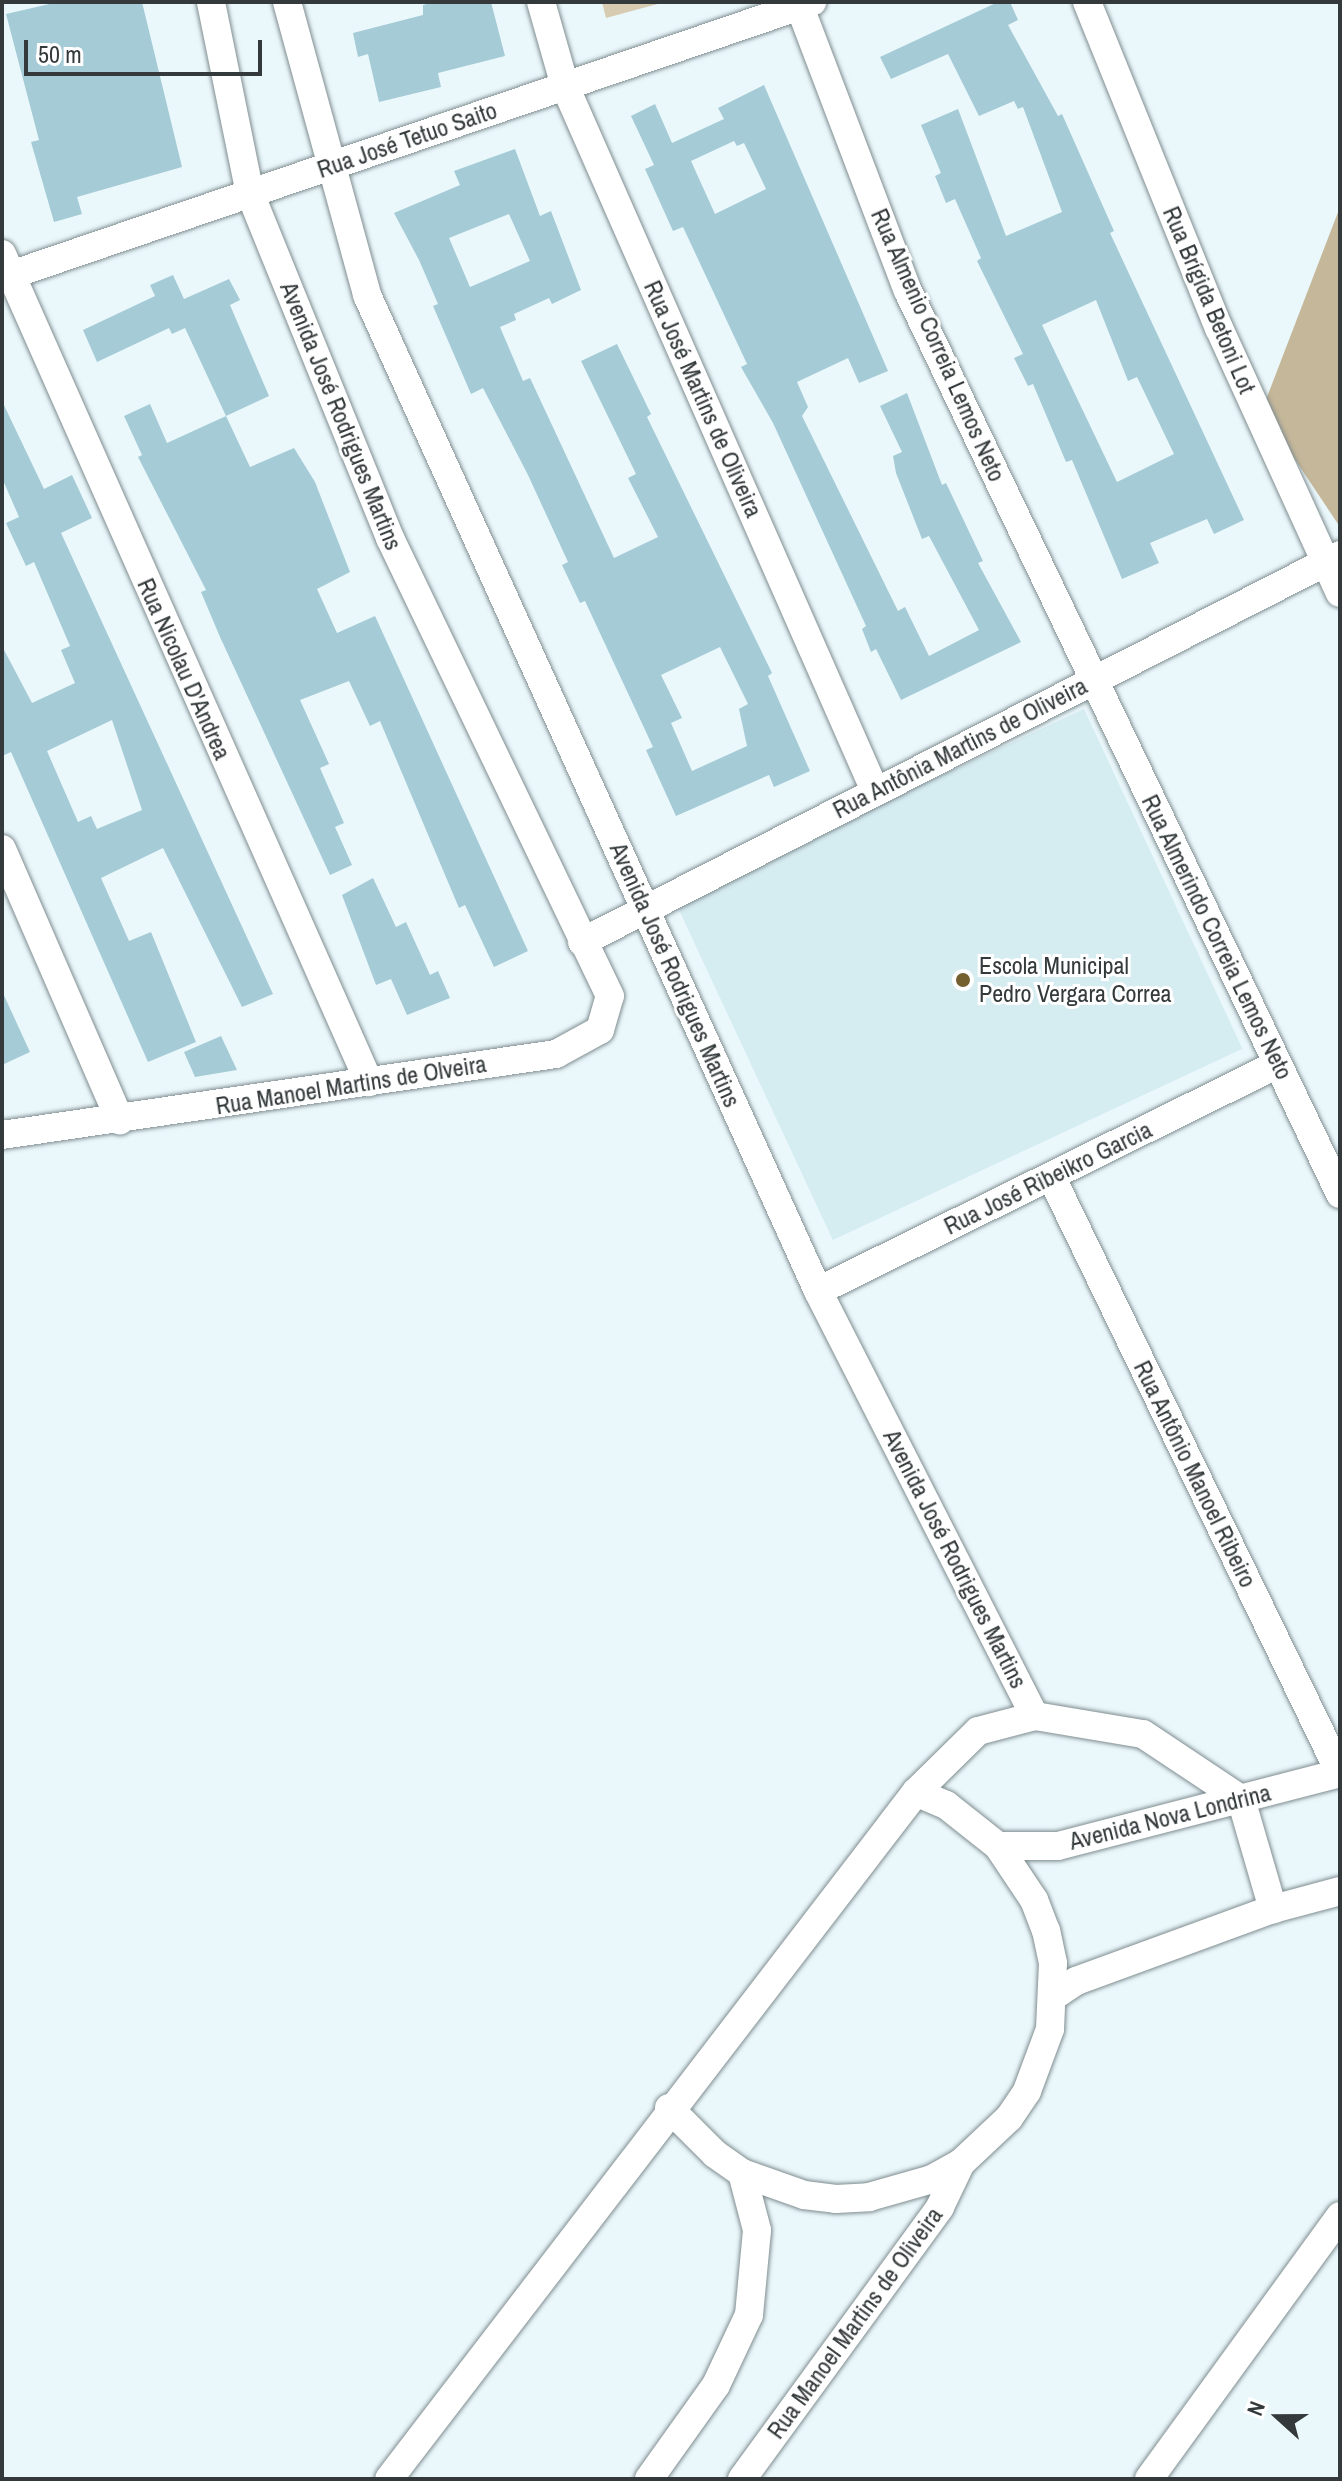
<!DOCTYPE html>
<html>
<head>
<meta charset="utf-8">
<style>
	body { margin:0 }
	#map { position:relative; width:1342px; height:2481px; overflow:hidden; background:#eaf8fc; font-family:"Archivo Narrow",sans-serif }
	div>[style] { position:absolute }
	.built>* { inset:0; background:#d5ecf1; transform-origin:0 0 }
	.green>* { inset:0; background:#d7cbb2 }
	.forest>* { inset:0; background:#c5b799 }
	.building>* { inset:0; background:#a5cbd6 }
	.roads { filter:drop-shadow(0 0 2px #808d90) drop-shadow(0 0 2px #808d90) }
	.minor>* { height:28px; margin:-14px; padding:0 14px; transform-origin:14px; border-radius:14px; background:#fff }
	.dots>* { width:22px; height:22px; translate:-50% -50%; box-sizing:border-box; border:4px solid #fff; border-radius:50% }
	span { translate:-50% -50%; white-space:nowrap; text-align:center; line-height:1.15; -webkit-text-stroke:6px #fff; paint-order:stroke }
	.street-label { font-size:24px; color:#343a3b }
	.poi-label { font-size:24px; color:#343a3b }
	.left { translate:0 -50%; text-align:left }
	.frame { position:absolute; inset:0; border:4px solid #343a3b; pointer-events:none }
	.north { position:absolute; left:1238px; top:2377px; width:80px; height:80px; -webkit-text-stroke:6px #fff; paint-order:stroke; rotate:291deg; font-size:22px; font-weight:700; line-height:32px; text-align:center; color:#343a3b }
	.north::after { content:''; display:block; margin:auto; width:28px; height:36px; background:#343a3b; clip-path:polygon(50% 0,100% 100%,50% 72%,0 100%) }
	.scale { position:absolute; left:24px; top:40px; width:238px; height:36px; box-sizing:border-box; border:4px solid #343a3b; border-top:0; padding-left:10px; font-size:24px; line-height:28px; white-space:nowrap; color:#343a3b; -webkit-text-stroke:6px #fff; paint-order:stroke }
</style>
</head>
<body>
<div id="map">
	<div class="built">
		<div style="left:1084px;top:709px;width:375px;height:452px;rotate:65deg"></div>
	</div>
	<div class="green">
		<div style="clip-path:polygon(602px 2px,665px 2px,606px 18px)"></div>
	</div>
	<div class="forest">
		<div style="clip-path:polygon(1340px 207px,1340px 523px,1338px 524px,1262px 410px)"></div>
	</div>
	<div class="building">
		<div style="clip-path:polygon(58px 2px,142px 2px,182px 167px,77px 197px,82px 214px,54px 222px,31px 142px,39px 140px,6px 14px)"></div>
		<div style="clip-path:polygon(435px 2px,491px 2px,505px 56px,438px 73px,441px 87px,379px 102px,368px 54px,358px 57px,353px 33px,423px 15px,423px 5px)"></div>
		<div style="clip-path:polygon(evenodd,998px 2px,1010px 2px,1018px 20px,1008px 25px,1058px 116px,1062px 114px,1114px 231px,1110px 233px,1244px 520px,1214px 534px,1207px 519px,1150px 543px,1159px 563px,1122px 579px,1072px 460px,1066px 462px,1033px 384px,1028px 386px,1014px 358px,1023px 354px,977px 261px,981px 258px,955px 199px,946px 203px,935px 176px,941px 173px,921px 125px,958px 109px,1006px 236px,1062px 212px,1023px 107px,1018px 109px,1014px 101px,979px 116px,948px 54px,891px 79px,880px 57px,998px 2px,1096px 300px,1128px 381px,1137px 377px,1174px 454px,1117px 482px,1042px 325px,1096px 300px)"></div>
		<div style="clip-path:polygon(evenodd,764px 85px,888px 371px,859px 383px,848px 358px,797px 382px,808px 407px,802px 416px,898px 611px,905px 607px,929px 656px,979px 630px,929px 536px,922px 539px,896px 473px,893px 456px,902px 452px,880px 406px,907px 393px,942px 485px,946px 483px,983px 561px,978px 563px,1021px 642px,901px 700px,876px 649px,871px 652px,862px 629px,866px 626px,773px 423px,741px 367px,747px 364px,683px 227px,673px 231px,645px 169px,654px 165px,631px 116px,655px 104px,672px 143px,724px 119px,718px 108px,764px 85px,734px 141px,737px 146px,744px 143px,766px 189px,715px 214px,691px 161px,734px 141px)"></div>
		<div style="clip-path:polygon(evenodd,515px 149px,540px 216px,551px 211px,581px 290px,552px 304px,549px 298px,514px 314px,516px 320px,500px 327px,523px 381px,530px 378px,614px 558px,658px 537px,628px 478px,636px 474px,581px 361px,617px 344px,651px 414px,647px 417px,772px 673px,768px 676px,810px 771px,774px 787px,769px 775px,676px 816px,646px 750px,653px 747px,585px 601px,580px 603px,562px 565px,568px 562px,528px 475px,483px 388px,471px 394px,433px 306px,438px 304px,419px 260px,394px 213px,460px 185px,454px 171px,515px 149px,509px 214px,530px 261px,470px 287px,449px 238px,509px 214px,515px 149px,720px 647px,748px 704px,739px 709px,747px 746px,692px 771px,671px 723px,682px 718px,661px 675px,720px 647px)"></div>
		<div style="clip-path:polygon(173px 275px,184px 299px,229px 279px,240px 300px,230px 305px,269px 396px,226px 416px,250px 467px,294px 448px,315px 482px,350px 572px,317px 589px,337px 633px,375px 616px,528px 951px,494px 967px,465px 905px,459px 908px,380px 721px,370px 726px,349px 681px,300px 700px,329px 764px,320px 768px,344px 823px,335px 827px,352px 865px,330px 875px,220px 637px,201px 592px,206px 590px,138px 457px,142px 455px,124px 416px,150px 404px,167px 443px,226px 416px,185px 328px,172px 334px,169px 328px,97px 362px,83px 330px,155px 296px,150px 285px)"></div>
		<div style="clip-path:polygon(evenodd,2px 401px,44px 489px,72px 475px,92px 518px,61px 533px,273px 994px,242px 1007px,163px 848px,101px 878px,129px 941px,151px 932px,196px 1042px,148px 1062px,11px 752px,2px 756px,2px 646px,32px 703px,75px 683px,61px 650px,70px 646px,34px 562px,26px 566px,6px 523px,19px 517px,2px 478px,2px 401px,112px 720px,142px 810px,97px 829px,91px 816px,78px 822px,47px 751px,112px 720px)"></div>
		<div style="clip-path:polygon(373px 878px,396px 927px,406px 922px,430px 975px,438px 971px,450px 998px,407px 1015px,391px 979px,376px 985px,342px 895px)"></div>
		<div style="clip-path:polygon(2px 991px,30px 1052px,2px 1065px)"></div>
		<div style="clip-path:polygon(221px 1036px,237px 1070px,195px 1077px,184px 1052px)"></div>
	</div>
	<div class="roads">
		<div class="minor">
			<div style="left:287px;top:2px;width:304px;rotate:74.7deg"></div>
			<div style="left:367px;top:295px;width:1093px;rotate:65.64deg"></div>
			<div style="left:818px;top:1291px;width:477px;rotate:63deg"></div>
			<div style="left:541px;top:2px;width:87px;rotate:74.1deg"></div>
			<div style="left:565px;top:86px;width:770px;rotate:66.26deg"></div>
			<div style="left:798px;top:2px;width:309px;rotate:69.2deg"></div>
			<div style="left:908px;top:291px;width:1001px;rotate:64.43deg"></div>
			<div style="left:1087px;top:2px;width:352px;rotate:68deg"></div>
			<div style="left:1219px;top:328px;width:291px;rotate:65.5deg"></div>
			<div style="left:2px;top:254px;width:906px;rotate:66.1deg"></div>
			<div style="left:2px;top:278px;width:856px;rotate:-18.82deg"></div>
			<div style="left:2px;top:849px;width:296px;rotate:66.5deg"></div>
			<div style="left:582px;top:942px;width:851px;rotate:-27.05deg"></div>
			<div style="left:2px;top:1135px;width:560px;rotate:-8.32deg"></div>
			<div style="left:556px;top:1054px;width:50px;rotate:-28.6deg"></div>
			<div style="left:600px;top:1030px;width:35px;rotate:-74deg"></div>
			<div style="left:610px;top:996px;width:508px;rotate:-115.66deg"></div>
			<div style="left:390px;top:538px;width:371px;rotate:-112.1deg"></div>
			<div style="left:250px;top:194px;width:196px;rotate:-101.5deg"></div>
			<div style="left:1051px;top:1176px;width:663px;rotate:64.17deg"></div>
			<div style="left:818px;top:1291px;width:513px;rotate:-26.27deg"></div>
			<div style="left:998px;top:1846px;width:60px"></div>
			<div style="left:1058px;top:1846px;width:291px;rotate:-14.5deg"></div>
			<div style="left:1054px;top:1996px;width:27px;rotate:-34deg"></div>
			<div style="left:1076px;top:1981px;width:210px;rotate:-20.1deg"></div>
			<div style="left:1273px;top:1909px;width:69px;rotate:-15deg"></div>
			<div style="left:669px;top:2108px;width:65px;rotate:45deg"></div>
			<div style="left:715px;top:2154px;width:33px;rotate:35deg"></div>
			<div style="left:742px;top:2173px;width:66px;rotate:19.5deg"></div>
			<div style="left:804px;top:2195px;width:32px;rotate:7deg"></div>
			<div style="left:836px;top:2199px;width:33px;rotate:-3deg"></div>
			<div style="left:869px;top:2197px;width:66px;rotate:-15.9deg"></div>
			<div style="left:932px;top:2179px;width:33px;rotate:-29deg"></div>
			<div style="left:961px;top:2163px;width:66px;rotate:-43.2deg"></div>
			<div style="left:1009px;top:2118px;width:32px;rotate:-56deg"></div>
			<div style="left:1027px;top:2091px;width:66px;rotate:-69.6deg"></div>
			<div style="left:1050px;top:2029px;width:66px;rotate:-87.4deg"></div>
			<div style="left:1053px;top:1963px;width:33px;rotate:-102deg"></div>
			<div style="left:1046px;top:1931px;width:33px;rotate:-111deg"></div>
			<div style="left:1034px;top:1900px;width:65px;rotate:-123.7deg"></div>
			<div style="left:998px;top:1846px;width:66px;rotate:-141.7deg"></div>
			<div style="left:946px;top:1805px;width:33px;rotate:-157deg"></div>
			<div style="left:389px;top:2479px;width:866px;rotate:-52.51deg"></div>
			<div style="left:916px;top:1792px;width:87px;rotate:-44.5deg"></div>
			<div style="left:978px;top:1731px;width:59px;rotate:-14.7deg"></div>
			<div style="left:1035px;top:1716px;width:109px;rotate:9.5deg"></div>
			<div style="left:1143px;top:1734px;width:118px;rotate:33.6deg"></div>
			<div style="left:1241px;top:1799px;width:115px;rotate:73.8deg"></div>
			<div style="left:649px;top:2479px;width:115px;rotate:-54.5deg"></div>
			<div style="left:716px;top:2385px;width:77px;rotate:-64.8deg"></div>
			<div style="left:749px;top:2315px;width:85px;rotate:-84.6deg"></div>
			<div style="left:757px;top:2230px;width:59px;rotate:-104.7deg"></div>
			<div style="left:742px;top:2479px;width:336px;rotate:-53.9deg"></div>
			<div style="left:940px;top:2207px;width:49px;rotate:-64.5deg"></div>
			<div style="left:1149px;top:2479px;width:325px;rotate:-54deg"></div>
		</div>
	</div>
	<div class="dots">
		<div style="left:963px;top:980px;background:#745f2e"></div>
	</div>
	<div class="street-label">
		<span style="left:407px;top:140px;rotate:-19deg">Rua José Tetuo Saito</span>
		<span style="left:1209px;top:300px;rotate:67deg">Rua Brígida Betoni Lot</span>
		<span style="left:938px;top:345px;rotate:66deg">Rua Almenio Correia Lemos Neto</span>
		<span style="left:703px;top:399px;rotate:66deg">Rua José Martins de Oliveira</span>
		<span style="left:341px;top:416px;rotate:68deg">Avenida José Rodrigues Martins</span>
		<span style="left:184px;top:669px;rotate:66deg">Rua Nicolau D'Andrea</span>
		<span style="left:960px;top:748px;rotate:-27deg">Rua Antônia Martins de Oliveira</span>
		<span style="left:1217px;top:937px;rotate:64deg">Rua Almerindo Correia Lemos Neto</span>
		<span style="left:675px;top:975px;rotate:66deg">Avenida José Rodrigues Martins</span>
		<span style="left:351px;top:1085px;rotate:-9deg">Rua Manoel Martins de Olveira</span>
		<span style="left:1048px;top:1178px;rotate:-26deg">Rua José Ribeikro Garcia</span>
		<span style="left:1195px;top:1474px;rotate:64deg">Rua Antônio Manoel Ribeiro</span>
		<span style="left:955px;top:1559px;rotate:63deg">Avenida José Rodrigues Martins</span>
		<span style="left:1170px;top:1817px;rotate:-14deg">Avenida Nova Londrina</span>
		<span style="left:855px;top:2323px;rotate:-54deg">Rua Manoel Martins de Oliveira</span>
	</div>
	<div class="poi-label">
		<span class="left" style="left:979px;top:980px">Escola Municipal<br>Pedro Vergara Correa</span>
	</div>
	<div class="frame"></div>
	<div class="north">N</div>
	<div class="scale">50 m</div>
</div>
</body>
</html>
